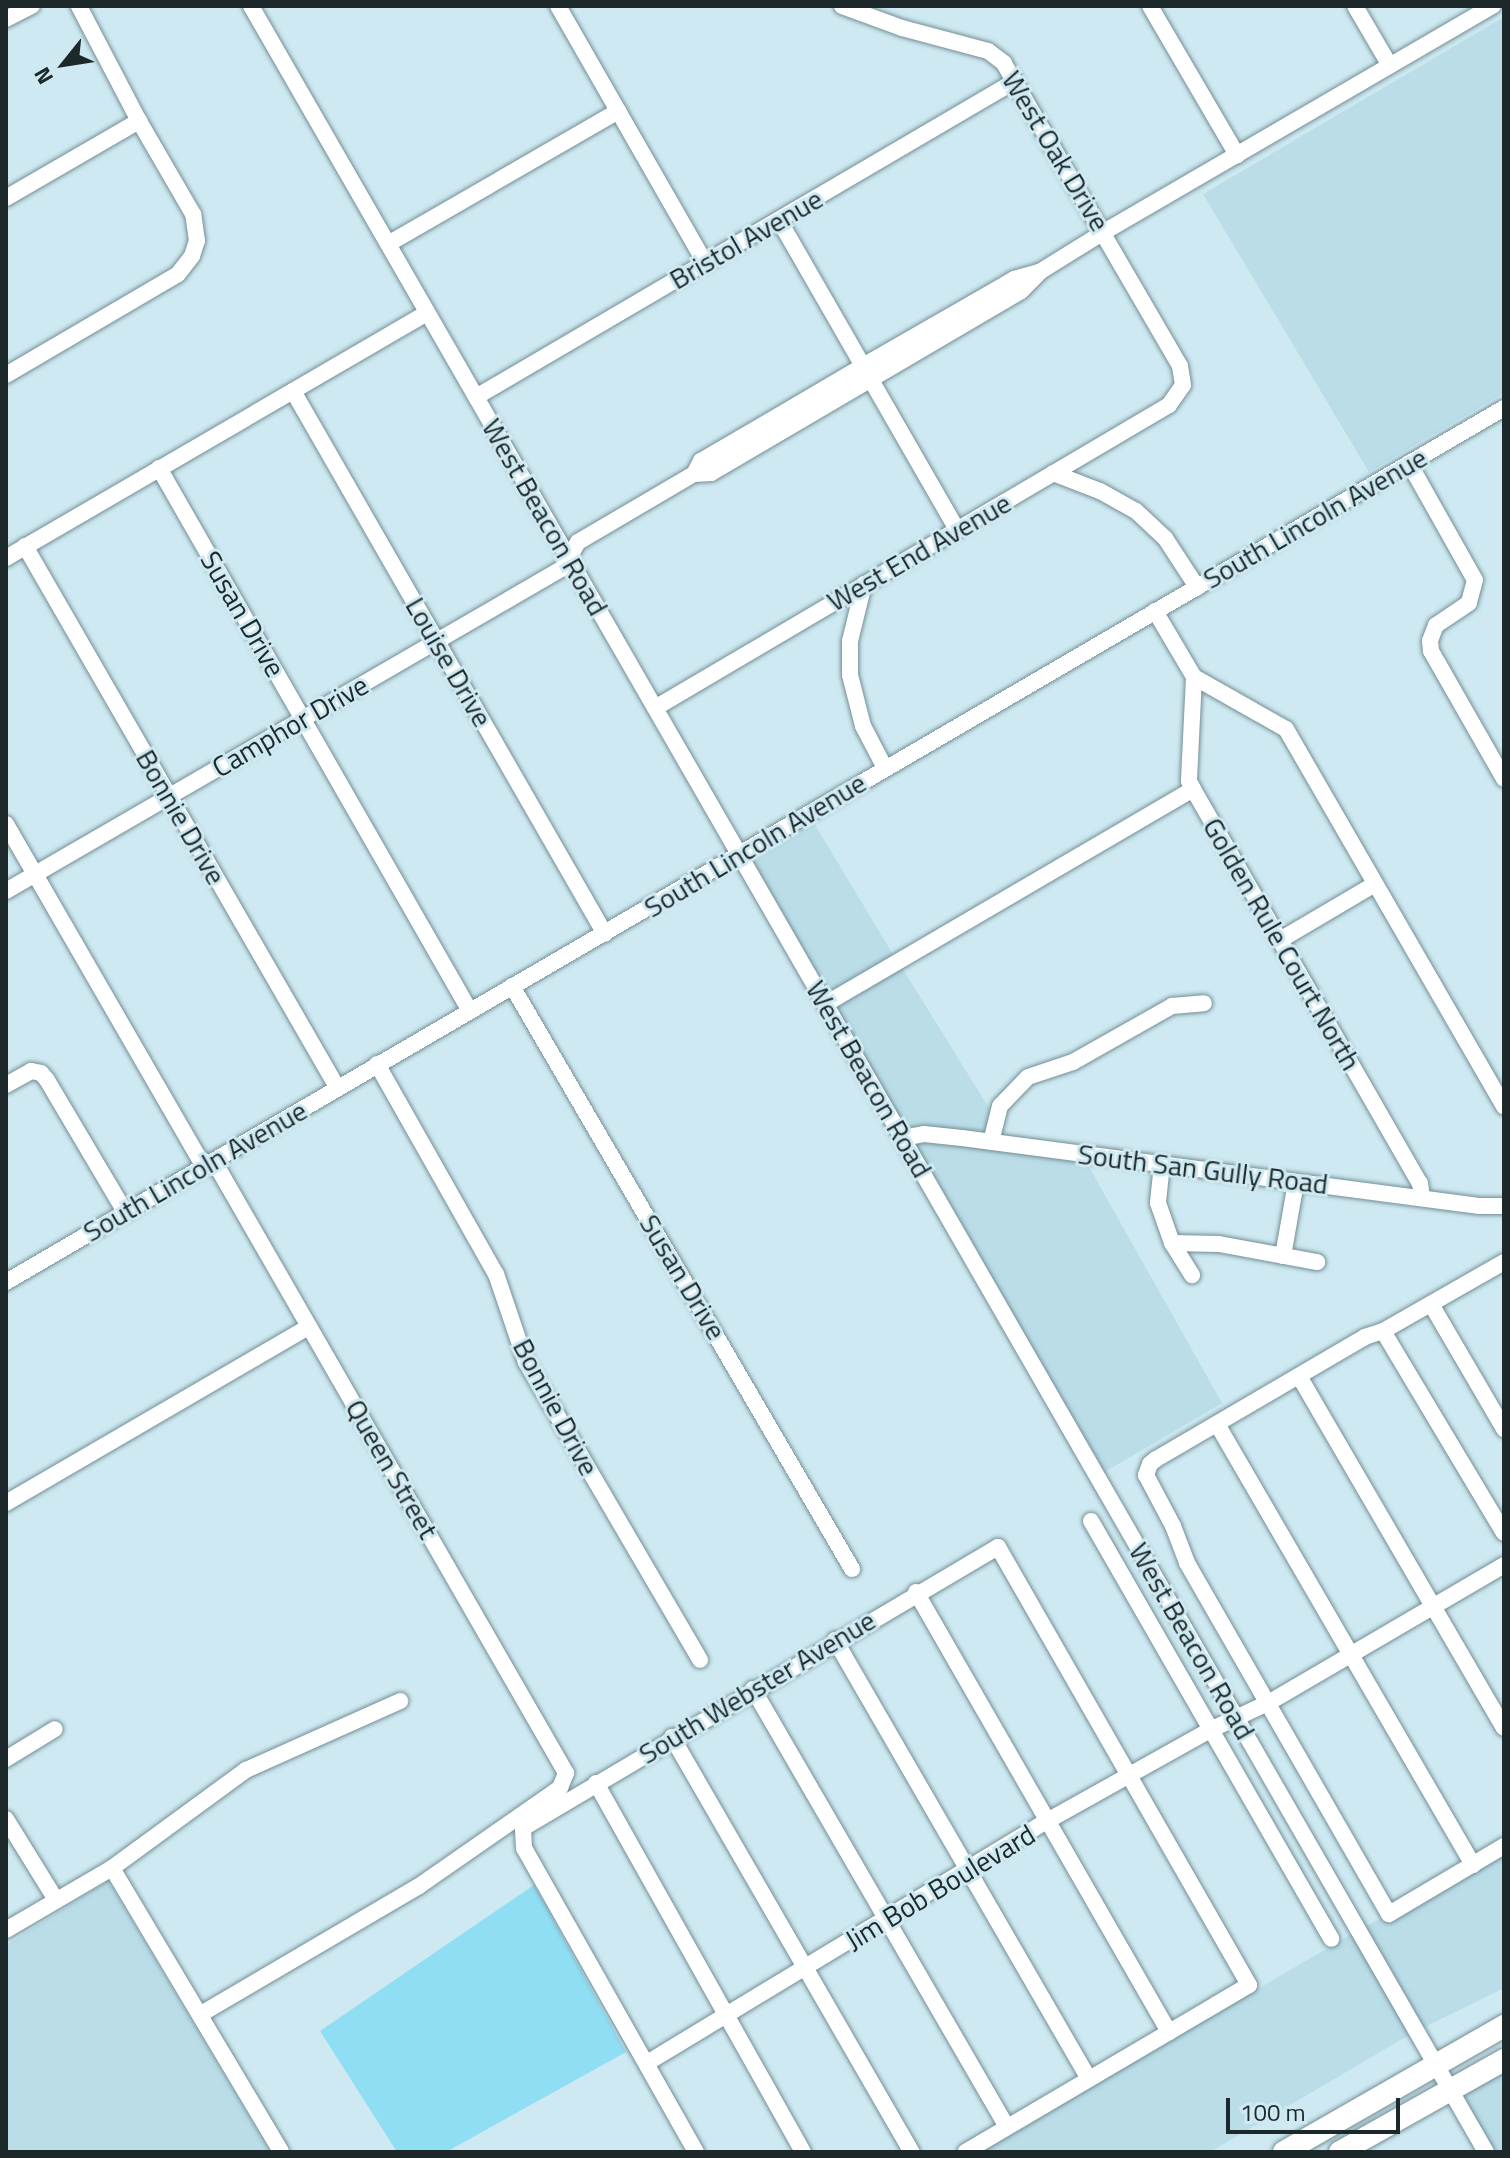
<!DOCTYPE html>
<html>
<head>
<meta charset="utf-8">
<style>
	body { margin:0 }
	#map { position:relative; width:1510px; height:2158px; overflow:hidden; background:#cee9f1; font-family:"Titillium Web",sans-serif }
	div>[style] { position:absolute }
	.built>* { inset:0; background:#badde8; transform-origin:0 0 }
	.green>* { inset:0; background:#8fdef4 }
	.roads { filter:drop-shadow(0 0 2px #748e95) drop-shadow(0 0 2px #748e95) }
	.minor>* { height:16px; margin:-8px; padding:0 8px; transform-origin:8px; border-radius:8px; background:#fff }
	.major>* { height:22px; margin:-11px; padding:0 11px; transform-origin:11px; border-radius:11px; background:#fff }
	span { translate:-50% -50%; white-space:nowrap; text-align:center; line-height:1.15; -webkit-text-stroke:6px #cee9f1; paint-order:stroke }
	.street-label { font-size:28px; color:#1d282b }
	.frame { position:absolute; inset:0; border:8px solid #1d282b; pointer-events:none }
	.north { position:absolute; left:24px; top:24px; width:80px; height:80px; -webkit-text-stroke:6px #cee9f1; paint-order:stroke; rotate:240deg; font-size:22px; font-weight:700; line-height:32px; text-align:center; color:#1d282b }
	.north::after { content:''; display:block; margin:auto; width:28px; height:36px; background:#1d282b; clip-path:polygon(50% 0,100% 100%,50% 72%,0 100%) }
	.scale { position:absolute; left:1226px; top:2098px; width:174px; height:36px; box-sizing:border-box; border:4px solid #1d282b; border-top:0; padding-left:10px; font-size:24px; line-height:28px; white-space:nowrap; color:#1d282b; -webkit-text-stroke:6px #cee9f1; paint-order:stroke }
</style>
</head>
<body>
<div id="map">
	<div class="built">
		<div style="clip-path:polygon(1504px 17px,1504px 393px,1369px 472px,1203px 194px)"></div>
		<div style="left:811px;top:818px;width:162px;height:74px;rotate:59deg"></div>
		<div style="clip-path:polygon(901px 966px,992px 1113px,986px 1135px,906px 1131px,835px 1005px)"></div>
		<div style="clip-path:polygon(924px 1140px,1085px 1160px,1222px 1403px,1103px 1473px,912px 1142px)"></div>
		<div style="clip-path:polygon(1504px 1854px,1504px 1988px,1421px 2029px,1363px 1928px,1383px 1917px,1385px 1921px)"></div>
		<div style="clip-path:polygon(108px 1881px,270px 2152px,6px 2152px,6px 1945px)"></div>
		<div style="clip-path:polygon(1352px 1934px,1409px 2035px,1210px 2152px,978px 2152px)"></div>
		<div style="clip-path:polygon(1504px 2070px,1504px 2152px,1494px 2152px,1460px 2096px)"></div>
	</div>
	<div class="green">
		<div style="clip-path:polygon(534px 1885px,626px 2052px,446px 2152px,397px 2152px,320px 2031px)"></div>
	</div>
	<div class="roads">
		<div class="minor">
			<div style="left:251px;top:6px;width:2476px;rotate:60.08deg"></div>
			<div style="left:558px;top:6px;width:296px;rotate:60.2deg"></div>
			<div style="left:1150px;top:6px;width:173px;rotate:59.7deg"></div>
			<div style="left:1355px;top:6px;width:69px;rotate:59.7deg"></div>
			<div style="left:6px;top:19px;width:29px;rotate:-27deg"></div>
			<div style="left:6px;top:198px;width:154px;rotate:-30.1deg"></div>
			<div style="left:779px;top:220px;width:357px;rotate:60.1deg"></div>
			<div style="left:388px;top:244px;width:266px;rotate:-30deg"></div>
			<div style="left:6px;top:375px;width:199px;rotate:-30.4deg"></div>
			<div style="left:178px;top:274px;width:23px;rotate:-52deg"></div>
			<div style="left:192px;top:256px;width:16px;rotate:-72deg"></div>
			<div style="left:197px;top:241px;width:27px;rotate:-98deg"></div>
			<div style="left:193px;top:214px;width:108px;rotate:-120.1deg"></div>
			<div style="left:139px;top:121px;width:130px;rotate:-117.6deg"></div>
			<div style="left:293px;top:391px;width:626px;rotate:60.12deg"></div>
			<div style="left:476px;top:397px;width:625px;rotate:-30.38deg"></div>
			<div style="left:1409px;top:463px;width:134px;rotate:60.6deg"></div>
			<div style="left:1475px;top:580px;width:24px;rotate:105deg"></div>
			<div style="left:1469px;top:603px;width:40px;rotate:146deg"></div>
			<div style="left:1436px;top:625px;width:17px;rotate:111deg"></div>
			<div style="left:1430px;top:641px;width:10px;rotate:84deg"></div>
			<div style="left:1431px;top:651px;width:147px;rotate:60.3deg"></div>
			<div style="left:159px;top:468px;width:626px;rotate:60.2deg"></div>
			<div style="left:1053px;top:473px;width:50px;rotate:21deg"></div>
			<div style="left:1100px;top:491px;width:41px;rotate:29.1deg"></div>
			<div style="left:1136px;top:511px;width:40px;rotate:43deg"></div>
			<div style="left:1165px;top:538px;width:59px;rotate:56.9deg"></div>
			<div style="left:694px;top:474px;width:15px;rotate:-62deg"></div>
			<div style="left:701px;top:461px;width:188px;rotate:-30.4deg"></div>
			<div style="left:863px;top:366px;width:174px;rotate:-29.9deg"></div>
			<div style="left:1014px;top:279px;width:26px;rotate:-16deg"></div>
			<div style="left:25px;top:546px;width:625px;rotate:60.03deg"></div>
			<div style="left:6px;top:558px;width:487px;rotate:-30.2deg"></div>
			<div style="left:864px;top:584px;width:59px;rotate:103.8deg"></div>
			<div style="left:850px;top:641px;width:34px;rotate:90deg"></div>
			<div style="left:850px;top:675px;width:53px;rotate:75.7deg"></div>
			<div style="left:863px;top:726px;width:47px;rotate:62.4deg"></div>
			<div style="left:1155px;top:611px;width:77px;rotate:59.4deg"></div>
			<div style="left:1194px;top:677px;width:104px;rotate:92.8deg"></div>
			<div style="left:1189px;top:781px;width:9px;rotate:63deg"></div>
			<div style="left:1193px;top:789px;width:455px;rotate:60.1deg"></div>
			<div style="left:1420px;top:1183px;width:14px;rotate:82deg"></div>
			<div style="left:1194px;top:677px;width:106px;rotate:29.5deg"></div>
			<div style="left:1286px;top:729px;width:436px;rotate:60deg"></div>
			<div style="left:655px;top:708px;width:597px;rotate:-30.52deg"></div>
			<div style="left:1169px;top:405px;width:24px;rotate:-55deg"></div>
			<div style="left:1183px;top:385px;width:19px;rotate:-99deg"></div>
			<div style="left:1180px;top:366px;width:350px;rotate:-120.2deg"></div>
			<div style="left:1004px;top:63px;width:20px;rotate:-143deg"></div>
			<div style="left:988px;top:51px;width:89px;rotate:-165deg"></div>
			<div style="left:902px;top:28px;width:64px;rotate:-159.9deg"></div>
			<div style="left:6px;top:824px;width:386px;rotate:60deg"></div>
			<div style="left:199px;top:1158px;width:23px;rotate:31deg"></div>
			<div style="left:219px;top:1170px;width:696px;rotate:60.08deg"></div>
			<div style="left:566px;top:1773px;width:16px;rotate:112deg"></div>
			<div style="left:560px;top:1788px;width:172px;rotate:145.2deg"></div>
			<div style="left:419px;top:1886px;width:253px;rotate:149.6deg"></div>
			<div style="left:6px;top:891px;width:644px;rotate:-30.11deg"></div>
			<div style="left:563px;top:568px;width:30px;rotate:-60deg"></div>
			<div style="left:578px;top:542px;width:134px;rotate:-30.4deg"></div>
			<div style="left:694px;top:474px;width:17px;rotate:-3deg"></div>
			<div style="left:711px;top:473px;width:359px;rotate:-30.4deg"></div>
			<div style="left:1021px;top:291px;width:28px;rotate:-45deg"></div>
			<div style="left:1041px;top:271px;width:74px;rotate:-31.8deg"></div>
			<div style="left:1104px;top:232px;width:450px;rotate:-30.2deg"></div>
			<div style="left:1280px;top:940px;width:110px;rotate:-30.5deg"></div>
			<div style="left:512px;top:986px;width:675px;rotate:59.75deg"></div>
			<div style="left:827px;top:1003px;width:424px;rotate:-30.3deg"></div>
			<div style="left:377px;top:1064px;width:241px;rotate:60.5deg"></div>
			<div style="left:496px;top:1274px;width:93px;rotate:71.2deg"></div>
			<div style="left:526px;top:1362px;width:345px;rotate:59.7deg"></div>
			<div style="left:6px;top:1085px;width:29px;rotate:-29deg"></div>
			<div style="left:31px;top:1071px;width:10px;rotate:11deg"></div>
			<div style="left:41px;top:1073px;width:9px;rotate:49deg"></div>
			<div style="left:47px;top:1080px;width:153px;rotate:59.4deg"></div>
			<div style="left:902px;top:1138px;width:22px;rotate:-10deg"></div>
			<div style="left:924px;top:1134px;width:38px;rotate:6deg"></div>
			<div style="left:962px;top:1138px;width:521px;rotate:7.49deg"></div>
			<div style="left:1479px;top:1206px;width:25px"></div>
			<div style="left:991px;top:1142px;width:37px;rotate:-76deg"></div>
			<div style="left:1000px;top:1106px;width:40px;rotate:-46deg"></div>
			<div style="left:1028px;top:1077px;width:47px;rotate:-18.4deg"></div>
			<div style="left:1073px;top:1062px;width:114px;rotate:-29.5deg"></div>
			<div style="left:1172px;top:1006px;width:32px;rotate:-5deg"></div>
			<div style="left:1162px;top:1164px;width:39px;rotate:96deg"></div>
			<div style="left:1158px;top:1203px;width:42px;rotate:70.7deg"></div>
			<div style="left:1172px;top:1243px;width:47px;rotate:1.2deg"></div>
			<div style="left:1219px;top:1244px;width:100px;rotate:10.4deg"></div>
			<div style="left:1172px;top:1243px;width:38px;rotate:58deg"></div>
			<div style="left:1283px;top:1256px;width:75px;rotate:-80deg"></div>
			<div style="left:1504px;top:1262px;width:139px;rotate:150.3deg"></div>
			<div style="left:1383px;top:1331px;width:19px;rotate:162deg"></div>
			<div style="left:1365px;top:1337px;width:242px;rotate:149.7deg"></div>
			<div style="left:1156px;top:1459px;width:8px;rotate:140deg"></div>
			<div style="left:1150px;top:1464px;width:12px;rotate:110deg"></div>
			<div style="left:1146px;top:1475px;width:58px;rotate:62.1deg"></div>
			<div style="left:1173px;top:1526px;width:40px;rotate:69deg"></div>
			<div style="left:1187px;top:1563px;width:405px;rotate:60.1deg"></div>
			<div style="left:1389px;top:1914px;width:134px;rotate:-30.6deg"></div>
			<div style="left:6px;top:1282px;width:1734px;rotate:-30.26deg"></div>
			<div style="left:1431px;top:1304px;width:145px;rotate:59.7deg"></div>
			<div style="left:1383px;top:1331px;width:235px;rotate:59.1deg"></div>
			<div style="left:1299px;top:1376px;width:407px;rotate:59.8deg"></div>
			<div style="left:1217px;top:1424px;width:510px;rotate:59.86deg"></div>
			<div style="left:6px;top:1503px;width:350px;rotate:-30.2deg"></div>
			<div style="left:1091px;top:1521px;width:482px;rotate:60.1deg"></div>
			<div style="left:916px;top:1592px;width:508px;rotate:60.1deg"></div>
			<div style="left:835px;top:1640px;width:507px;rotate:59.95deg"></div>
			<div style="left:753px;top:1689px;width:506px;rotate:59.89deg"></div>
			<div style="left:672px;top:1737px;width:479px;rotate:60deg"></div>
			<div style="left:6px;top:1759px;width:57px;rotate:-31.5deg"></div>
			<div style="left:596px;top:1783px;width:423px;rotate:60.7deg"></div>
			<div style="left:6px;top:1819px;width:95px;rotate:58.3deg"></div>
			<div style="left:112px;top:1868px;width:330px;rotate:59.2deg"></div>
			<div style="left:6px;top:1930px;width:123px;rotate:-30.3deg"></div>
			<div style="left:112px;top:1868px;width:166px;rotate:-36.2deg"></div>
			<div style="left:246px;top:1770px;width:169px;rotate:-24.1deg"></div>
			<div style="left:647px;top:2063px;width:470px;rotate:-31.2deg"></div>
			<div style="left:1049px;top:1820px;width:184px;rotate:-29.2deg"></div>
			<div style="left:1210px;top:1730px;width:64px;rotate:-25deg"></div>
			<div style="left:1268px;top:1703px;width:273px;rotate:-30.3deg"></div>
			<div style="left:696px;top:2152px;width:349px;rotate:-119.5deg"></div>
			<div style="left:524px;top:1848px;width:20px;rotate:-93deg"></div>
			<div style="left:523px;top:1828px;width:552px;rotate:-30.61deg"></div>
			<div style="left:998px;top:1547px;width:505px;rotate:60.18deg"></div>
			<div style="left:1249px;top:1985px;width:329px;rotate:149.5deg"></div>
		</div>
		<div class="major">
			<div style="left:1284px;top:2152px;width:254px;rotate:-29.8deg"></div>
			<div style="left:1340px;top:2152px;width:188px;rotate:-29.3deg"></div>
		</div>
	</div>
	<div class="street-label">
		<span style="left:1056px;top:151px;rotate:59deg">West Oak Drive</span>
		<span style="left:746px;top:239px;rotate:-30deg">Bristol Avenue</span>
		<span style="left:545px;top:517px;rotate:60deg">West Beacon Road</span>
		<span style="left:1315px;top:518px;rotate:-30deg">South Lincoln Avenue</span>
		<span style="left:919px;top:552px;rotate:-30deg">West End Avenue</span>
		<span style="left:243px;top:614px;rotate:60deg">Susan Drive</span>
		<span style="left:449px;top:662px;rotate:60deg">Louise Drive</span>
		<span style="left:290px;top:726px;rotate:-30deg">Camphor Drive</span>
		<span style="left:181px;top:817px;rotate:60deg">Bonnie Drive</span>
		<span style="left:755px;top:845px;rotate:-31deg">South Lincoln Avenue</span>
		<span style="left:1282px;top:944px;rotate:60deg">Golden Rule Court North</span>
		<span style="left:869px;top:1079px;rotate:60deg">West Beacon Road</span>
		<span style="left:1203px;top:1169px;rotate:7deg">South San Gully Road</span>
		<span style="left:195px;top:1171px;rotate:-30deg">South Lincoln Avenue</span>
		<span style="left:683px;top:1277px;rotate:59deg">Susan Drive</span>
		<span style="left:556px;top:1407px;rotate:62deg">Bonnie Drive</span>
		<span style="left:392px;top:1469px;rotate:60deg">Queen Street</span>
		<span style="left:1192px;top:1641px;rotate:60deg">West Beacon Road</span>
		<span style="left:757px;top:1687px;rotate:-31deg">South Webster Avenue</span>
		<span style="left:940px;top:1887px;rotate:-31deg">Jim Bob Boulevard</span>
	</div>
	<div class="frame"></div>
	<div class="north">N</div>
	<div class="scale">100 m</div>
</div>
</body>
</html>
